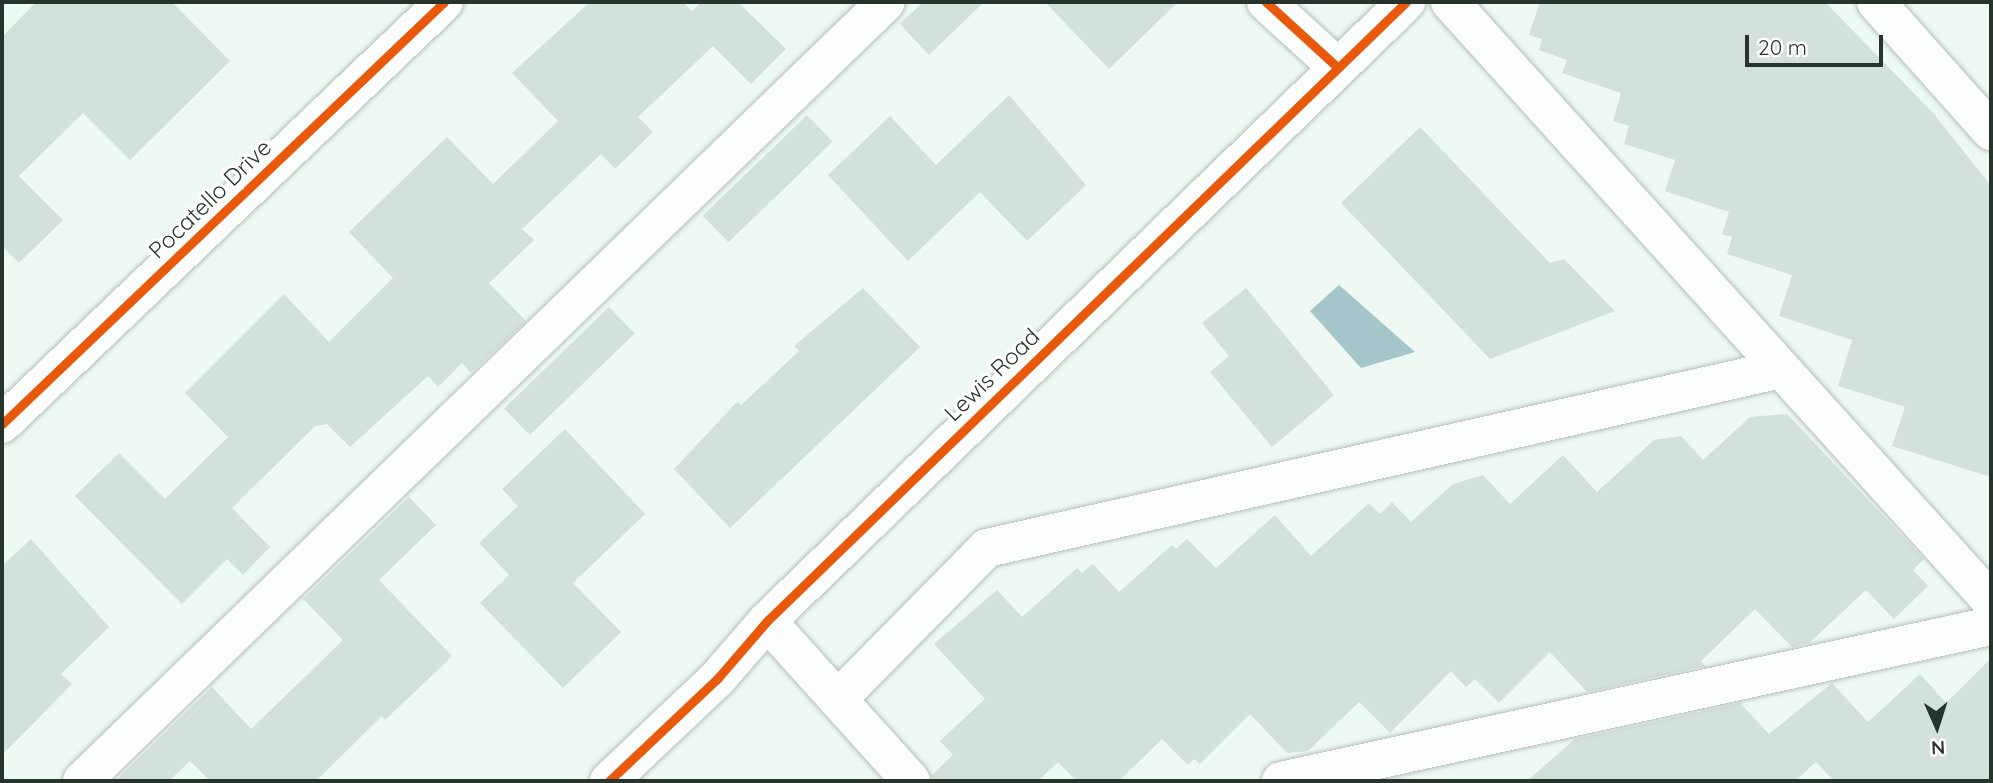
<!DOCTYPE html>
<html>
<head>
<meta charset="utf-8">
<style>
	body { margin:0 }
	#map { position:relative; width:1993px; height:783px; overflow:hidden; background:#eef9f3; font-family:Quicksand,sans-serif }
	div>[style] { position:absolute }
	.water>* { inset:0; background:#a5c5cb }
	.building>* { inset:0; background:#d3e0dc; transform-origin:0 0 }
	.roads { filter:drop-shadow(0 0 2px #b4bfb9) drop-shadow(0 0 2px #b4bfb9) }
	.minor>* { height:38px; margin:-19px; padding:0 19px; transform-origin:19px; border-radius:19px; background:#fcfefd }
	.cycleway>* { height:9px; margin:-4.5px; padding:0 4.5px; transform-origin:4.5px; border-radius:4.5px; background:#e8590c }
	span { translate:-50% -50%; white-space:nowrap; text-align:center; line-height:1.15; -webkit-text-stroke:6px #fff; paint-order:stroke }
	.street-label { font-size:23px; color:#27342c }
	.frame { position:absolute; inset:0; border:4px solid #27342c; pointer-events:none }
	.north { position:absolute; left:1902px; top:692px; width:70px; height:70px; -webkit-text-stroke:5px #fff; paint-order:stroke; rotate:177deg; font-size:19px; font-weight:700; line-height:28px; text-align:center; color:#27342c }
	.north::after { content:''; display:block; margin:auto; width:24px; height:32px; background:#27342c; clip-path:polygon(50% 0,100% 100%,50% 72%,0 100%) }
	.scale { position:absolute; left:1745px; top:35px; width:138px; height:32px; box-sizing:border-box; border:4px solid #27342c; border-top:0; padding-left:9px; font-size:21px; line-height:24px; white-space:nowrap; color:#27342c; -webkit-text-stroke:5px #fff; paint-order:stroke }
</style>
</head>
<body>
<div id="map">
	<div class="water">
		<div style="clip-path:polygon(1339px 285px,1415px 352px,1361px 368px,1310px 311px)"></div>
	</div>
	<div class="building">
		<div style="clip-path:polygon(36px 2px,172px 2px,230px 61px,130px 160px,83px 113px,19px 176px,63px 220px,19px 263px,2px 246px,2px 37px)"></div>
		<div style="clip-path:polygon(590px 2px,683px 2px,692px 11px,701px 2px,738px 2px,786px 49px,751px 84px,713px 46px,638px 117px,653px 132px,615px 169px,601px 154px,522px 229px,534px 240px,489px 283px,526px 321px,471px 373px,462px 363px,438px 387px,428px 376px,350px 447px,327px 424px,315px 426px,232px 508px,270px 547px,243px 575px,227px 559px,182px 604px,75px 496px,119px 453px,165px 499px,228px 437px,185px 393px,284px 294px,329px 342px,393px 278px,349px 232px,447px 137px,493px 184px,558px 121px,512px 73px)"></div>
		<div style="clip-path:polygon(923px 2px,984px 2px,929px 55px,900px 24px)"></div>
		<div style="clip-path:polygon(1045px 2px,1178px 2px,1109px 69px)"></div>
		<div style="clip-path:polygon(1540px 2px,1825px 2px,1934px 114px,1991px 186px,1991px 477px,1892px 446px,1905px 407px,1838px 386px,1852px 340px,1779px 316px,1792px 275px,1727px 254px,1732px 237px,1722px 234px,1729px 212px,1665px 191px,1675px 160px,1624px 144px,1629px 126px,1613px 121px,1621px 93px,1562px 73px,1567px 60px,1539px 50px,1542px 39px,1529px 35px)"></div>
		<div style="clip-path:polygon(1009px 95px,1086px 185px,1027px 241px,980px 192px,908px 261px,828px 175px,890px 116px,936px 165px)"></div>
		<div style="left:807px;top:115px;width:37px;height:145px;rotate:46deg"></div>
		<div style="clip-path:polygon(1420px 127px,1550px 263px,1564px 259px,1615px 311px,1490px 359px,1341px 203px)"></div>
		<div style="clip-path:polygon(863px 288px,920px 347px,730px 528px,674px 469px,737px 402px,741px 405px,799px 351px,794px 346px)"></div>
		<div style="clip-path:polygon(1246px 288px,1334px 395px,1272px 447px,1210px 372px,1229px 356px,1202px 323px)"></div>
		<div style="left:609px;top:307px;width:37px;height:146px;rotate:46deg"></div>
		<div style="clip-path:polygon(1787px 414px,1924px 559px,1913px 570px,1928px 586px,1894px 619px,1866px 590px,1809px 643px,1792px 647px,1755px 609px,1701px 661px,1705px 666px,1587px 692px,1550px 652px,1499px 703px,1475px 679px,1466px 687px,1451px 671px,1390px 733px,1359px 702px,1308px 751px,1287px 753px,1250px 714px,1200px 764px,1194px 759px,1188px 765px,1162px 739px,1119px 781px,1076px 781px,1058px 762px,1038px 781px,932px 781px,932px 775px,953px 755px,940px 741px,985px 699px,934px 644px,997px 590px,1022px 617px,1077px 568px,1082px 573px,1093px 564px,1119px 592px,1172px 545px,1176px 549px,1187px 539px,1216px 568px,1275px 515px,1311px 556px,1369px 503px,1380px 514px,1392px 502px,1411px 522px,1453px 484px,1483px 475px,1510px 504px,1563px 455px,1597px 492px,1654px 440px,1681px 436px,1703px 460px,1750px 417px)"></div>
		<div style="clip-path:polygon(565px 429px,645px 514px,573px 583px,621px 632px,563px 688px,480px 603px,509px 575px,479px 543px,518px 506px,502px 489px)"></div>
		<div style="clip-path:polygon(409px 497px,436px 525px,379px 580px,452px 656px,439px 669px,385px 720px,382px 716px,316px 781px,210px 781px,190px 761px,169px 781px,115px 781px,212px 687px,251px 729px,306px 676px,343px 640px,303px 599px)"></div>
		<div style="clip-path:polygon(31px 539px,109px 627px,61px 674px,72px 684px,2px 755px,2px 566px)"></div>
		<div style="clip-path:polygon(1991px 658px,1991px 781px,1834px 781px,1816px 762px,1795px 781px,1527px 781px,1575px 739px,1740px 703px,1769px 734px,1832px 683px,1868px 722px,1920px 674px,1946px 703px)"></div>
	</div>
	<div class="roads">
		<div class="minor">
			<div style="left:1266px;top:2px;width:95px;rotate:42.4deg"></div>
			<div style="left:1450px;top:2px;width:807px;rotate:47.91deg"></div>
			<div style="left:1876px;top:2px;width:173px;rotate:48.3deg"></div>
			<div style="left:2px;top:424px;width:611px;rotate:-43.67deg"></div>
			<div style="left:767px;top:621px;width:215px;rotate:48deg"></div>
			<div style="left:840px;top:697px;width:209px;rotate:-45.4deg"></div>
			<div style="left:987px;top:548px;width:814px;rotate:-12.7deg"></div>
			<div style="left:82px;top:781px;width:1119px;rotate:-44.1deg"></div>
			<div style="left:609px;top:781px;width:149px;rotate:-43.4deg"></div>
			<div style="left:717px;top:679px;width:77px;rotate:-49.2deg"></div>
			<div style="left:767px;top:621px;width:890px;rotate:-44.09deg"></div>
			<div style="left:1281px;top:781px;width:727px;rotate:-12.32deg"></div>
		</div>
	</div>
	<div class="cycleway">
		<div style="left:1266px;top:2px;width:95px;rotate:42.4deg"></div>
		<div style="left:2px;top:424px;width:611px;rotate:-43.67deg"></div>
		<div style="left:609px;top:781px;width:149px;rotate:-43.4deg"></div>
		<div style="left:717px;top:679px;width:77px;rotate:-49.2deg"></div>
		<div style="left:767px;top:621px;width:890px;rotate:-44.09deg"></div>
	</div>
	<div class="street-label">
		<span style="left:210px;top:199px;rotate:-44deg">Pocatello Drive</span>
		<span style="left:992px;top:375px;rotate:-44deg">Lewis Road</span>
	</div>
	<div class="frame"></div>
	<div class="north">N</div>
	<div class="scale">20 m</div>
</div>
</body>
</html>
